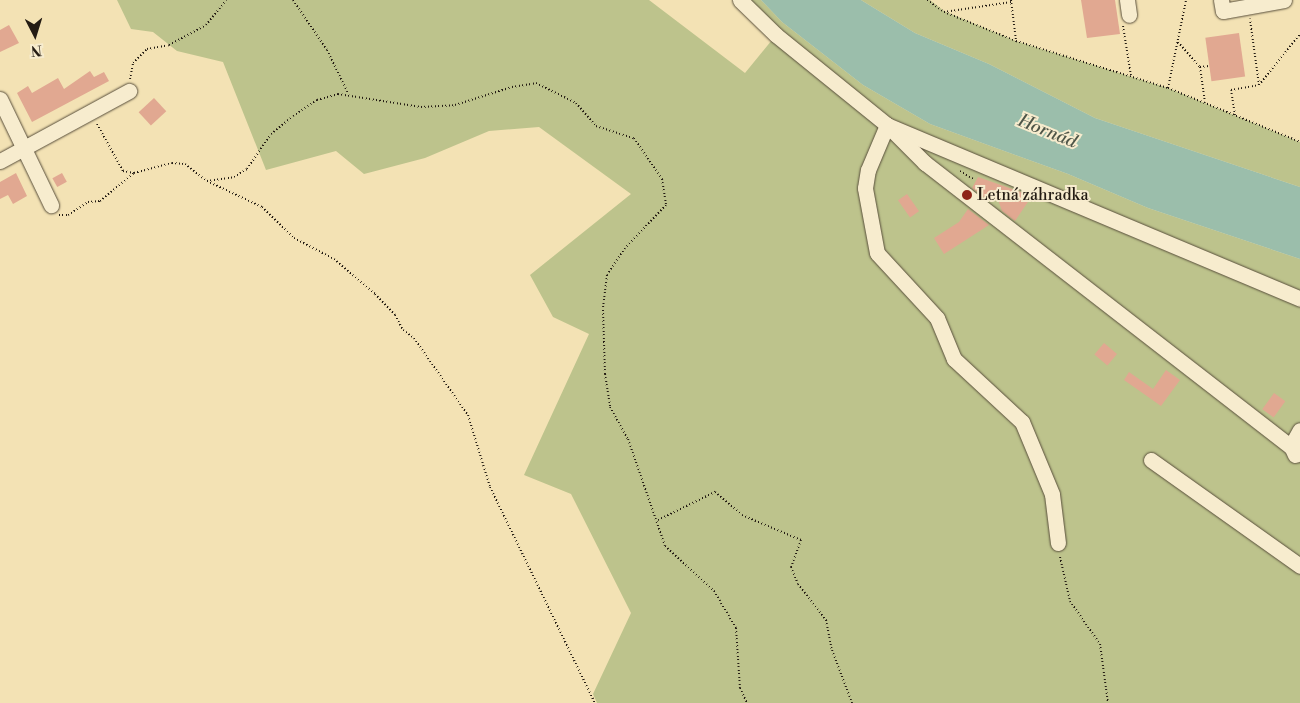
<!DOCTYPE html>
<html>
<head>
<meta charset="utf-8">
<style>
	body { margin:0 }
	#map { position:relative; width:1300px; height:703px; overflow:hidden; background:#f3e2b4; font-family:"Libre Bodoni",serif }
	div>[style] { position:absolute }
	.green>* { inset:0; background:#bdc38c }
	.water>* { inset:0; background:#9bbeab }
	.building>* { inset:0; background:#e1a891; transform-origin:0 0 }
	.path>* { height:2px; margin-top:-1px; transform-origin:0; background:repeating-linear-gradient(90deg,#241c13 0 1px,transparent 0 3.5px) }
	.roads { filter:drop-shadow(0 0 1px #584e3b) drop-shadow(0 0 1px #584e3b) }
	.minor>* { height:15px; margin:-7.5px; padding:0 7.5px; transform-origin:7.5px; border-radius:7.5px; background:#f7ecce }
	.dots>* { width:14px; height:14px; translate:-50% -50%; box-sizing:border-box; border:2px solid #f7ecce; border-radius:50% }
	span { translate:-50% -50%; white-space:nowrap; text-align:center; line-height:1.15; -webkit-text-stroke:4px #f7ecce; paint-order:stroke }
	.poi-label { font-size:16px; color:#241c13 }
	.left { translate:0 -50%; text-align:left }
	.water-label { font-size:18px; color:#4e5548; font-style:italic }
	.north { position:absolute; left:10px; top:10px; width:50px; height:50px; -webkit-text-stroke:4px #f7ecce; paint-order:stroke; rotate:175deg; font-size:14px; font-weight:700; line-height:20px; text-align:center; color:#241c13 }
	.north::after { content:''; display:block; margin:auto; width:18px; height:22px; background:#241c13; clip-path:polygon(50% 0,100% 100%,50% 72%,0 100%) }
</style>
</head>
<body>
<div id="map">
	<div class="green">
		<div style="clip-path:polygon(117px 0,649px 0,745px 73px,776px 35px,740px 0,761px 0,782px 22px,863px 85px,930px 124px,1068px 174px,1148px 208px,1300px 259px,1300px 703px,597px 703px,593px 694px,631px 613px,571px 494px,524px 475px,589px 334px,553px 317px,530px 275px,631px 194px,539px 127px,489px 131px,425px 158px,364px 174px,336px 151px,266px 170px,223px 62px,177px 51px,153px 32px,131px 29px)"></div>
		<div style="clip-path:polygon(861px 0,930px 0,944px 11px,1016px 41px,1168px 88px,1300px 142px,1300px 187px,1095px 118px,989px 64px,915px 33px)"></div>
	</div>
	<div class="water">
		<div style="clip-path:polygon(761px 0,861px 0,915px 33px,989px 64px,1095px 118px,1300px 187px,1300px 259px,1148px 208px,1068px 174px,930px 124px,863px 85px,782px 22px)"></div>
	</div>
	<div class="building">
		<div style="clip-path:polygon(1081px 0,1115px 0,1120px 34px,1087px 38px)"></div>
		<div style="clip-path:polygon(9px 25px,19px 43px,0 52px,0 30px)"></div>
		<div style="left:1239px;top:33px;width:44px;height:34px;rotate:82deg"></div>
		<div style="clip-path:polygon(90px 71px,94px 77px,104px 72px,109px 81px,32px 122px,17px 93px,28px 86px,32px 93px,58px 78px,64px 89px)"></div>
		<div style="left:154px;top:98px;width:18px;height:21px;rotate:47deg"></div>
		<div style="clip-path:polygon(16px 173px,27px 196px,13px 204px,8px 195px,0 199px,0 182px)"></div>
		<div style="left:62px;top:173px;width:10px;height:11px;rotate:61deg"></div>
		<div style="clip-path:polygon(978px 177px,1032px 196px,1015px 221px,1002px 211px,996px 194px,989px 201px,972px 188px)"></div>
		<div style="left:907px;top:194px;width:21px;height:11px;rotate:55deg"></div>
		<div style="clip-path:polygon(968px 209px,989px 225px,944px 254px,934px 238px,959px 222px)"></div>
		<div style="left:1104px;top:343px;width:17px;height:15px;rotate:40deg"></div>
		<div style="clip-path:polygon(1166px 370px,1180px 380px,1161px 406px,1124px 380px,1129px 372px,1153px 389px)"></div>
		<div style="left:1274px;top:393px;width:14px;height:20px;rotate:36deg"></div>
	</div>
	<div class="path">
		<div style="left:293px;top:0;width:60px;rotate:55.8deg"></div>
		<div style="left:327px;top:50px;width:48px;rotate:64deg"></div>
		<div style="left:927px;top:0;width:21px;rotate:35deg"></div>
		<div style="left:944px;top:12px;width:78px;rotate:21.9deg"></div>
		<div style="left:1016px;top:41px;width:159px;rotate:17.2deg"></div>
		<div style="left:1168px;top:88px;width:143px;rotate:22.2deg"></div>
		<div style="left:1011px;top:0;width:41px;rotate:83deg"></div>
		<div style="left:944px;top:12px;width:68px;rotate:-8.5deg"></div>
		<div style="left:1123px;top:26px;width:51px;rotate:80.9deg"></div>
		<div style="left:1178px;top:42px;width:33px;rotate:49deg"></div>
		<div style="left:1200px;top:67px;width:36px;rotate:82deg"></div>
		<div style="left:1200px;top:67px;width:9px;rotate:-6deg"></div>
		<div style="left:130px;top:79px;width:16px;rotate:-79deg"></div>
		<div style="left:133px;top:63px;width:20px;rotate:-45deg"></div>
		<div style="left:147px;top:49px;width:22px;rotate:-10deg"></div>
		<div style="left:169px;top:45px;width:42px;rotate:-28.4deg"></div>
		<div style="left:206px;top:25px;width:32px;rotate:-51deg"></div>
		<div style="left:1259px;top:85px;width:65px;rotate:-51.2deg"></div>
		<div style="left:1168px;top:88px;width:90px;rotate:-78.4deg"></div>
		<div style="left:1235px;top:115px;width:25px;rotate:-99deg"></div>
		<div style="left:1231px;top:90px;width:28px;rotate:-10deg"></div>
		<div style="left:1259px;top:85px;width:67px;rotate:-97.8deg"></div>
		<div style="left:97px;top:124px;width:54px;rotate:61deg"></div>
		<div style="left:123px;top:171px;width:11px;rotate:10deg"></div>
		<div style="left:960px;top:171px;width:17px;rotate:31deg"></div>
		<div style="left:207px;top:181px;width:27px;rotate:-8deg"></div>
		<div style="left:234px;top:177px;width:15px;rotate:-32deg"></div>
		<div style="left:247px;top:169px;width:42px;rotate:-55.6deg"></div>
		<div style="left:271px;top:134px;width:28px;rotate:-39deg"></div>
		<div style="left:293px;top:116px;width:29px;rotate:-34deg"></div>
		<div style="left:317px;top:100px;width:22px;rotate:-16deg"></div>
		<div style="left:338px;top:94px;width:84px;rotate:8.9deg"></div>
		<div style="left:421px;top:107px;width:34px;rotate:-3deg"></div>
		<div style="left:455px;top:105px;width:60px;rotate:-17.5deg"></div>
		<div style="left:512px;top:87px;width:24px;rotate:-9deg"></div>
		<div style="left:536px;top:83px;width:45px;rotate:26.6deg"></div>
		<div style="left:576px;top:103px;width:30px;rotate:49deg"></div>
		<div style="left:596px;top:126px;width:40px;rotate:18deg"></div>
		<div style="left:634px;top:138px;width:50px;rotate:55.7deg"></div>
		<div style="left:662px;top:179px;width:26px;rotate:81deg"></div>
		<div style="left:666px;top:205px;width:59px;rotate:133.6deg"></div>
		<div style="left:625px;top:248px;width:32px;rotate:124deg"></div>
		<div style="left:607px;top:275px;width:35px;rotate:97deg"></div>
		<div style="left:603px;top:310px;width:64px;rotate:88.2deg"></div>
		<div style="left:605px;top:374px;width:33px;rotate:81deg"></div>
		<div style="left:610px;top:407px;width:37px;rotate:61deg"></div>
		<div style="left:628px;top:439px;width:113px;rotate:70.9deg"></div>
		<div style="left:665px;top:546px;width:67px;rotate:42.6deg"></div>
		<div style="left:714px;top:591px;width:43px;rotate:59.3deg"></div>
		<div style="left:736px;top:628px;width:60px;rotate:86.2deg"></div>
		<div style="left:740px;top:688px;width:17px;rotate:65deg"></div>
		<div style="left:995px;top:200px;width:6px;rotate:-59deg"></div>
		<div style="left:59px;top:215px;width:9px"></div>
		<div style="left:68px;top:215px;width:24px;rotate:-33deg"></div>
		<div style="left:88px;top:202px;width:12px;rotate:-5deg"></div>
		<div style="left:100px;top:201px;width:44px;rotate:-39.5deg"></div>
		<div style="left:134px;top:173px;width:39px;rotate:-15deg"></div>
		<div style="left:172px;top:163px;width:13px;rotate:4deg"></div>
		<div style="left:185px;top:164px;width:28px;rotate:38deg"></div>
		<div style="left:207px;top:181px;width:61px;rotate:25.3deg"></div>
		<div style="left:262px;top:207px;width:45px;rotate:44.1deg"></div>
		<div style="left:294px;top:238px;width:45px;rotate:27.7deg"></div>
		<div style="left:334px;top:259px;width:54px;rotate:40.5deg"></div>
		<div style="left:375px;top:294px;width:29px;rotate:46deg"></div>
		<div style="left:395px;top:315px;width:17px;rotate:62deg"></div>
		<div style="left:403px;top:330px;width:14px;rotate:36deg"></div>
		<div style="left:414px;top:338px;width:94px;rotate:55deg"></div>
		<div style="left:468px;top:415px;width:75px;rotate:73deg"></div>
		<div style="left:490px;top:487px;width:240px;rotate:64.1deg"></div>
		<div style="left:658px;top:520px;width:64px;rotate:-26.2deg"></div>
		<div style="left:715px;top:492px;width:35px;rotate:40deg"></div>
		<div style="left:742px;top:515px;width:64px;rotate:23deg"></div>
		<div style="left:801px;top:540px;width:29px;rotate:110deg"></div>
		<div style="left:791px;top:567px;width:18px;rotate:68deg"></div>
		<div style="left:798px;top:584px;width:46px;rotate:52.1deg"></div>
		<div style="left:826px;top:620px;width:31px;rotate:79deg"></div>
		<div style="left:832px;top:650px;width:57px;rotate:69.3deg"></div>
		<div style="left:1060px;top:557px;width:45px;rotate:77.2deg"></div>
		<div style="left:1070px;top:601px;width:52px;rotate:55.1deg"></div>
		<div style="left:1100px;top:644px;width:60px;rotate:82.3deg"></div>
	</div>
	<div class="roads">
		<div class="minor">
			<div style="left:740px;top:0;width:50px;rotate:44.2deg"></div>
			<div style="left:776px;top:35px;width:143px;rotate:39deg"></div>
			<div style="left:887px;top:125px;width:448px;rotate:22.8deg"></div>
			<div style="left:1127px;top:0;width:15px;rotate:82deg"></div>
			<div style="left:1221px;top:0;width:11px;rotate:80deg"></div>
			<div style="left:1223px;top:11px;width:62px;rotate:-10.2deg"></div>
			<div style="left:0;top:99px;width:118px;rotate:64.3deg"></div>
			<div style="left:0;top:161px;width:147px;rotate:-28.5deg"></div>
			<div style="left:1295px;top:455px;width:10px;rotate:-114deg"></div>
			<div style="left:1291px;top:446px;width:18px;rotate:-61deg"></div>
			<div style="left:1151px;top:460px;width:183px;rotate:35.4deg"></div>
			<div style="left:1058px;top:543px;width:49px;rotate:-97deg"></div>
			<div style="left:1052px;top:494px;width:78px;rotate:-112.6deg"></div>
			<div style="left:1022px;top:422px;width:93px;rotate:-137.2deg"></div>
			<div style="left:954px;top:359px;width:44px;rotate:-112.5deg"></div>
			<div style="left:937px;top:318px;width:88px;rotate:-132.7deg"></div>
			<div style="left:877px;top:253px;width:66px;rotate:-100.5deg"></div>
			<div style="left:865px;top:188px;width:18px;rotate:-81deg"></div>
			<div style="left:868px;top:170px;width:49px;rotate:-67.1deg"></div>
			<div style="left:887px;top:125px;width:54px;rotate:45deg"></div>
			<div style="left:925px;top:163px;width:475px;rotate:37.8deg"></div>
		</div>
	</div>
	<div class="dots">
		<div style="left:967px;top:195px;background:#8f2418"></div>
	</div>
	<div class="poi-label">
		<span class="left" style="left:977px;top:195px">Letná záhradka</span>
	</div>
	<div class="water-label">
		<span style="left:1047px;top:132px;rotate:22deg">Hornád</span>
	</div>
	<div class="north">N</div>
</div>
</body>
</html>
